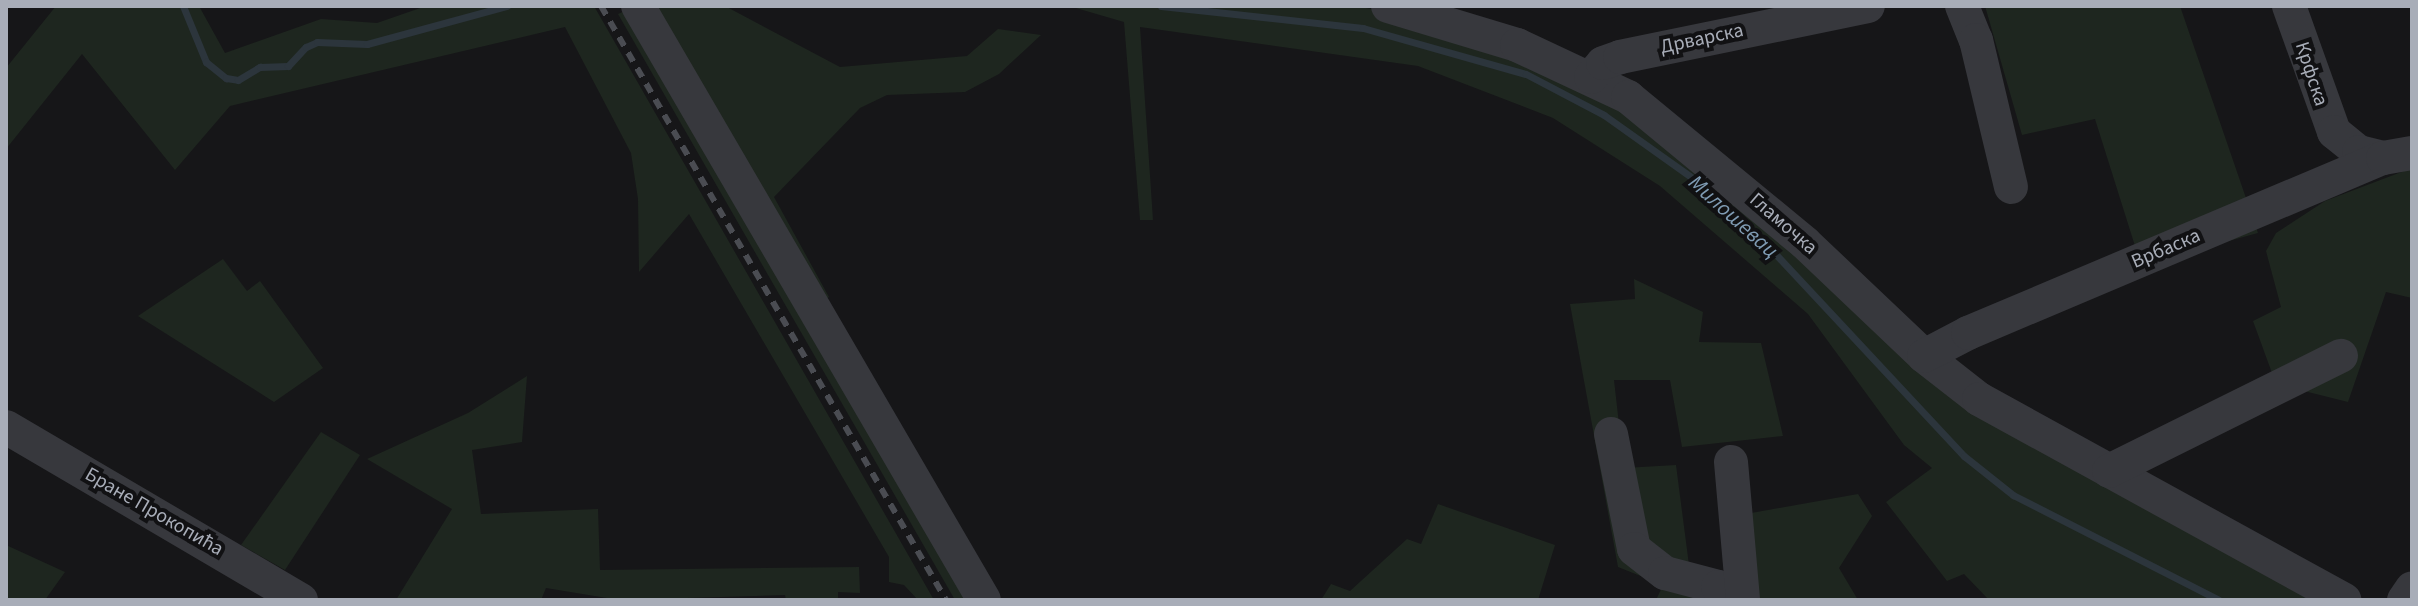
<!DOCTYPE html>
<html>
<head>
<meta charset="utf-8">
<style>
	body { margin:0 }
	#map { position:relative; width:2418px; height:606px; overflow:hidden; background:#161618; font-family:"Source Sans 3",sans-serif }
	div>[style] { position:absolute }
	.green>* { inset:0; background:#1e261f }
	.stream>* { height:7px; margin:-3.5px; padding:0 3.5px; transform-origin:3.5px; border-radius:3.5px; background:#2c353c }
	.minor>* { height:34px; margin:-17px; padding:0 17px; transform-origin:17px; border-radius:17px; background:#37383d }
	.rail>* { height:6px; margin-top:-3px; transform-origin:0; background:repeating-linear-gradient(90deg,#4a4c52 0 10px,transparent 0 18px) }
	span { translate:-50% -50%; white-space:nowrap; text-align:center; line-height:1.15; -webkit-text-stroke:8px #111113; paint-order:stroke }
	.street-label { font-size:20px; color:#a8adb8 }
	.water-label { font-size:22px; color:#7f9bb3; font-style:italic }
	.frame { position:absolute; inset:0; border:8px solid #a8adb8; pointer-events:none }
</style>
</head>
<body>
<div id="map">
	<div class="green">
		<div style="clip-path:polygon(56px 6px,199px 6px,225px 53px,321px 19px,377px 23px,426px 6px,594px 6px,934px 600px,918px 600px,904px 585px,889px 582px,889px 557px,689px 214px,639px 272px,638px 199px,631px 153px,565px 27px,230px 106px,175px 170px,82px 54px,6px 149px,6px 68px)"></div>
		<div style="clip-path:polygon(652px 6px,725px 6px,840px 67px,967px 56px,998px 29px,1041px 35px,999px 74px,965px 92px,887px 95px,860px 108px,774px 197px,829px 297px,817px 305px)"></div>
		<div style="clip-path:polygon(1069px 6px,1353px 6px,1391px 12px,1612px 97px,1721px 179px,1923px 369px,2325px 600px,1989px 600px,1964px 574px,1947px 581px,1886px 502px,1932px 468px,1904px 445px,1808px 314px,1660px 186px,1553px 118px,1418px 66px,1140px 27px,1153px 220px,1140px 220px,1124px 22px)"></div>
		<div style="clip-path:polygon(1985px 6px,2180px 6px,2258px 233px,2141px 265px,2095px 119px,2022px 135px)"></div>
		<div style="clip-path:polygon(629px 9px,972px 600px,955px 600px,618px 14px)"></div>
		<div style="clip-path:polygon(2412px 168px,2412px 298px,2386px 292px,2348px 402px,2276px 384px,2253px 321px,2281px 307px,2266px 251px,2276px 233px,2325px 201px)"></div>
		<div style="clip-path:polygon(223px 259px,247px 291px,260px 281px,323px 368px,274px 402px,138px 316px)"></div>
		<div style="clip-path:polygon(1634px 279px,1703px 312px,1699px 342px,1761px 343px,1783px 436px,1682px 447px,1670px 380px,1614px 380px,1624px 468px,1676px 465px,1692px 588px,1718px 600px,1656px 600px,1663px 585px,1618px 567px,1570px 304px,1635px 299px)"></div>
		<div style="clip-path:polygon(527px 376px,522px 442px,472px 450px,481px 514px,598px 509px,600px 570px,859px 567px,860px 593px,838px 592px,838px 600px,786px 600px,785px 595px,619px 600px,546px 588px,541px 600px,396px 600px,452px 509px,367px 459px,468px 413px)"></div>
		<div style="clip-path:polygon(321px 432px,360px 455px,285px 570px,241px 545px)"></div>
		<div style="clip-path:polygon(1858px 494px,1872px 516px,1839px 568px,1858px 600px,1758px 600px,1751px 513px)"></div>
		<div style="clip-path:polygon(1438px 504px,1555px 545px,1538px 600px,1321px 600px,1331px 584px,1350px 591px,1407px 539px,1421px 544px)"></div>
		<div style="clip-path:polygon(6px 545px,65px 572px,45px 600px,6px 600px)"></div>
	</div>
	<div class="stream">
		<div style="left:183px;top:6px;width:61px;rotate:67.7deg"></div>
		<div style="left:206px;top:62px;width:26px;rotate:39deg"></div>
		<div style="left:226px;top:78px;width:12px;rotate:9deg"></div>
		<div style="left:238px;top:80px;width:26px;rotate:-31deg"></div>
		<div style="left:260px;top:67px;width:28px;rotate:-2deg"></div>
		<div style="left:288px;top:66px;width:26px;rotate:-47deg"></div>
		<div style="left:306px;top:47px;width:12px;rotate:-24deg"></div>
		<div style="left:317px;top:42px;width:50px;rotate:2.3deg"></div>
		<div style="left:367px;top:44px;width:145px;rotate:-15.2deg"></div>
		<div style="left:1161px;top:6px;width:203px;rotate:6.2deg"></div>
		<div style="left:1363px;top:28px;width:169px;rotate:15.8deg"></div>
		<div style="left:1526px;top:74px;width:88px;rotate:27.7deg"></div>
		<div style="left:1604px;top:115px;width:114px;rotate:35.4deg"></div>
		<div style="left:1697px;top:181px;width:98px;rotate:42.5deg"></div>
		<div style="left:1769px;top:247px;width:286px;rotate:47deg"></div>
		<div style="left:1964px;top:456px;width:63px;rotate:38.5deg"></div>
		<div style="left:2013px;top:495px;width:231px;rotate:27deg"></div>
	</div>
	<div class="minor">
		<div style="left:638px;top:6px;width:687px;rotate:59.78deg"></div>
		<div style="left:1388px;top:6px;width:135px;rotate:16.8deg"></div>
		<div style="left:1517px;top:45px;width:123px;rotate:25.1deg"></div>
		<div style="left:1628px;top:97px;width:229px;rotate:39.5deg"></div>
		<div style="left:1805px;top:243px;width:164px;rotate:43.5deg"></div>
		<div style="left:1924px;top:356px;width:70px;rotate:38deg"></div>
		<div style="left:1979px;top:399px;width:417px;rotate:28.8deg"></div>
		<div style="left:1962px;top:6px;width:37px;rotate:68deg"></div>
		<div style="left:1976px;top:40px;width:151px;rotate:76.6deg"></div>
		<div style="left:2289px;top:6px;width:134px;rotate:70.3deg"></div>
		<div style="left:2334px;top:132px;width:32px;rotate:39deg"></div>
		<div style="left:2359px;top:152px;width:25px;rotate:14deg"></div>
		<div style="left:1591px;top:77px;width:18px;rotate:-49deg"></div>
		<div style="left:1603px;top:63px;width:18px;rotate:-19deg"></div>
		<div style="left:1620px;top:57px;width:253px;rotate:-11.6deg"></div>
		<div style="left:1924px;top:356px;width:50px;rotate:-27.6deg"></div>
		<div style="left:1968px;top:333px;width:450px;rotate:-22.9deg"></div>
		<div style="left:2383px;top:158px;width:29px;rotate:-10deg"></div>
		<div style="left:6px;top:427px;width:342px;rotate:30.4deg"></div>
		<div style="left:1611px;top:434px;width:117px;rotate:78.7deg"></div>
		<div style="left:1634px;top:549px;width:39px;rotate:38deg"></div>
		<div style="left:1665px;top:573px;width:55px;rotate:14.8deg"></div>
		<div style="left:1718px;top:587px;width:22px;rotate:36deg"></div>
		<div style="left:1731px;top:462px;width:139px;rotate:85deg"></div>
		<div style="left:2109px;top:471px;width:259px;rotate:-26.4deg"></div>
		<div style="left:2404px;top:600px;width:14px;rotate:-56deg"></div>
	</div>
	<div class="rail">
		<div style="left:601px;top:6px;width:687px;rotate:59.85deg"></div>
	</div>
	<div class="street-label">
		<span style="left:1702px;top:39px;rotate:-12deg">Дрварска</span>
		<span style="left:2311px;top:74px;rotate:72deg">Крфска</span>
		<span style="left:1783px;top:224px;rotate:41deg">Гламочка</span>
		<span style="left:2166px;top:249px;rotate:-23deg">Врбаска</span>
		<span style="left:154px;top:512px;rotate:30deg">Бране Прокопића</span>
	</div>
	<div class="water-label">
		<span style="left:1733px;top:217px;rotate:42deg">Милошевац</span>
	</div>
	<div class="frame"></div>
</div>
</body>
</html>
